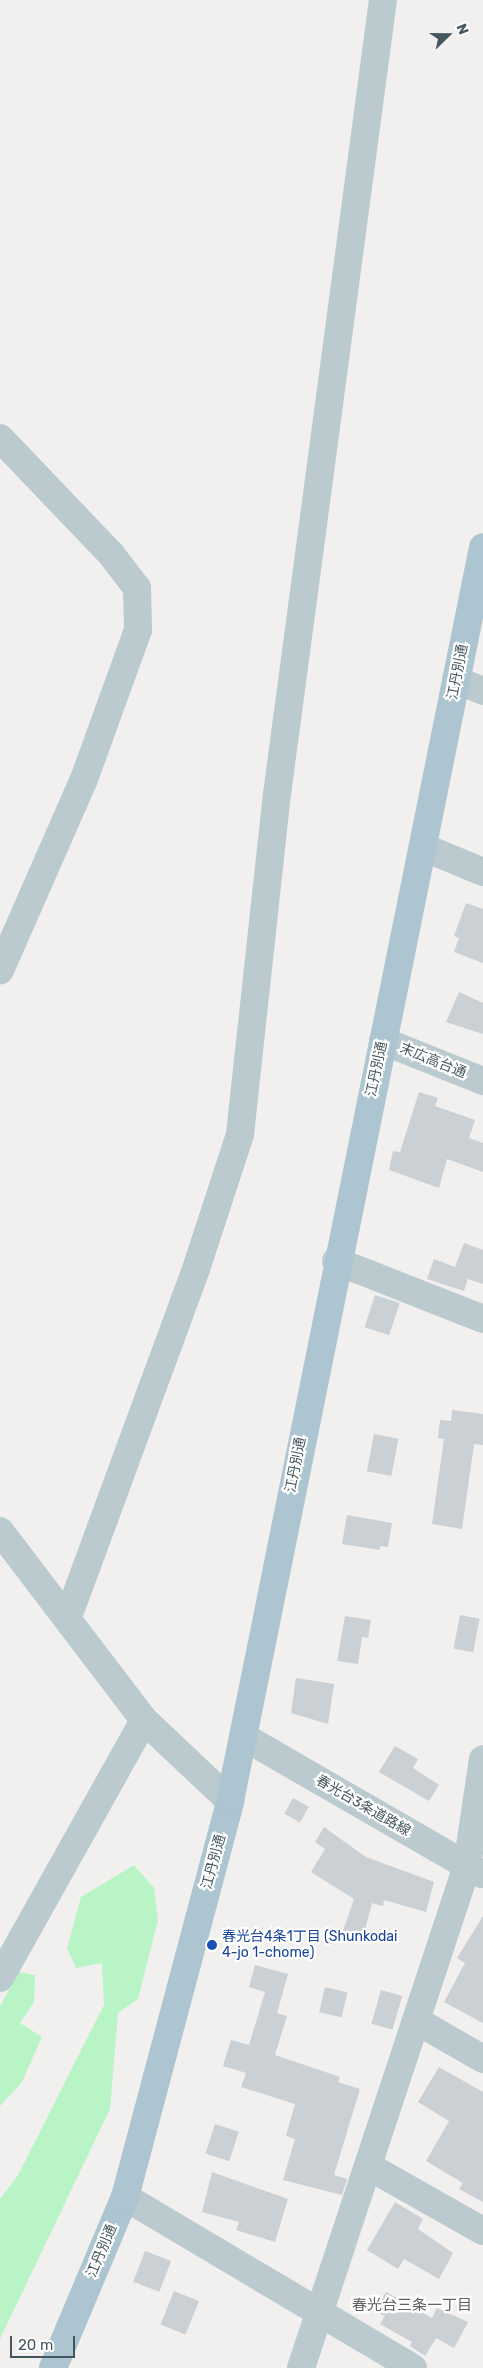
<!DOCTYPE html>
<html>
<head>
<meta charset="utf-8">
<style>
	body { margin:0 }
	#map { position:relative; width:483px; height:2368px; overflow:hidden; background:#f2efef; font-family:Rubik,"Noto Sans JP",sans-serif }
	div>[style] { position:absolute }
	.green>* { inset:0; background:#b9f4c6 }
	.building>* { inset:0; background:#cad0d4; transform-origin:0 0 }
	.minor>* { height:28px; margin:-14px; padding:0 14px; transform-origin:14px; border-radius:14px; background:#bbcacf }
	.major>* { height:28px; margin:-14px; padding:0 14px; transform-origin:14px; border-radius:14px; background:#acc5d1 }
	.dots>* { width:14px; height:14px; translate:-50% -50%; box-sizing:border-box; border:2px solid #fff; border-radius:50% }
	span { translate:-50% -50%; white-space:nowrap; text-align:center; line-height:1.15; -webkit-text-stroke:4.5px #fff; paint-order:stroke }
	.street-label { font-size:14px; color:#45575e }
	.transit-label { font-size:14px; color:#164399 }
	.left { translate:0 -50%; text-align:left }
	.neighbourhood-label { font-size:15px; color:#5b6165 }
	.north { position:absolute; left:423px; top:10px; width:50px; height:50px; -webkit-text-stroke:4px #fff; paint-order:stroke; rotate:68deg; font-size:14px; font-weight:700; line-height:20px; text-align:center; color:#45575e }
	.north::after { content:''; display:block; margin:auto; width:18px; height:22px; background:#45575e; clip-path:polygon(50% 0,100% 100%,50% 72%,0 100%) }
	.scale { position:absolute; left:10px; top:2336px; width:65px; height:22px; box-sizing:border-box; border:2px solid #45575e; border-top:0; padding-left:6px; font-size:15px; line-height:18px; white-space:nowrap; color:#45575e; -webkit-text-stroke:4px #fff; paint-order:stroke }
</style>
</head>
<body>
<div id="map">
	<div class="green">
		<div style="clip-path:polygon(134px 1865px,154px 1888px,158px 1920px,138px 1999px,118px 2013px,110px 2109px,0 2339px,0 2199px,18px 2175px,104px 2005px,102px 1963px,76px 1968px,67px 1948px,81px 1897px)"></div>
		<div style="clip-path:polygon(19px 1972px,35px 1975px,34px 2002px,20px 2023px,42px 2037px,22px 2082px,0 2106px,0 2006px)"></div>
	</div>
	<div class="building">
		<div style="clip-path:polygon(466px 903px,483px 909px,483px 963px,454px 952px,459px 938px,454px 936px)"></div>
		<div style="clip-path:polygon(459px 992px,483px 1003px,483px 1034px,446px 1022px)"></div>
		<div style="clip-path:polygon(419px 1092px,438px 1098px,435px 1106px,475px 1120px,469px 1138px,483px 1143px,483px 1172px,447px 1159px,439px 1188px,389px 1170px,393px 1151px,400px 1152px)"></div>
		<div style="clip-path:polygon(464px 1243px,483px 1250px,483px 1284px,468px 1279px,464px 1291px,427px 1279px,434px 1259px,455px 1267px)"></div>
		<div style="left:375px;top:1295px;width:26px;height:34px;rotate:18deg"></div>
		<div style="clip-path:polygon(452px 1410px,483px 1414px,483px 1445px,474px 1444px,462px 1529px,432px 1524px,444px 1439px,438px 1438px,440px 1420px,451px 1421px)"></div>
		<div style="left:374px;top:1434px;width:25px;height:38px;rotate:11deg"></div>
		<div style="clip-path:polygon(347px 1515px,392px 1523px,388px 1547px,380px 1546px,380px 1550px,342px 1544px)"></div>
		<div style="left:460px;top:1615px;width:20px;height:34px;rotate:11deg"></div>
		<div style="clip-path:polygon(345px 1616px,371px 1620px,368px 1638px,362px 1637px,358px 1664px,337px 1661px)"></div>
		<div style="clip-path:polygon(296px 1678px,334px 1684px,328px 1724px,291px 1713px)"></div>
		<div style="clip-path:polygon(395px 1746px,418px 1759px,413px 1768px,439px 1785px,429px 1801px,379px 1772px)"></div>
		<div style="left:293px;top:1798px;width:18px;height:18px;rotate:29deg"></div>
		<div style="clip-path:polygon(324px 1827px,366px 1857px,434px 1882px,426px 1912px,384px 1900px,383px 1906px,372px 1903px,363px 1937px,343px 1931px,354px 1899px,311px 1872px,325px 1849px,315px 1842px)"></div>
		<div style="clip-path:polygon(483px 1916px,483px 2023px,444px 2002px,465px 1963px,457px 1958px)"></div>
		<div style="clip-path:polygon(255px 1965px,288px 1974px,277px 2013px,287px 2016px,275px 2055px,340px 2077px,338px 2082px,360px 2089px,334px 2175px,347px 2179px,342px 2195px,283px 2180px,295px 2139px,286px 2136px,295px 2104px,241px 2087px,246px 2073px,223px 2066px,231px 2040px,249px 2045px,265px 1992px,249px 1987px)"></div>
		<div style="left:325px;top:1987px;width:23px;height:26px;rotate:13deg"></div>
		<div style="left:381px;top:1990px;width:22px;height:35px;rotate:16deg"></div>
		<div style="clip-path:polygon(439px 2067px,483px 2092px,483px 2202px,459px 2189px,463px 2183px,426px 2161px,449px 2121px,418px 2102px)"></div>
		<div style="left:215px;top:2124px;width:25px;height:31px;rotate:18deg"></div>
		<div style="clip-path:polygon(212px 2172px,288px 2199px,275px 2242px,236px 2230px,239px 2222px,202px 2212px)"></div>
		<div style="clip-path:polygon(395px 2202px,423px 2219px,418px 2229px,453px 2253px,439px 2279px,404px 2259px,398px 2269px,367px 2250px)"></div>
		<div style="left:145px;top:2251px;width:28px;height:33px;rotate:21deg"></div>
		<div style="left:174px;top:2291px;width:27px;height:36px;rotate:22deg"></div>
		<div style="clip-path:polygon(386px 2292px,432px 2318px,437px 2308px,468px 2322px,454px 2348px,436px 2338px,425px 2356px,410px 2346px,412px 2342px,380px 2324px,385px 2316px,375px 2311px)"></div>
	</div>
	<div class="minor">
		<div style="left:0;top:438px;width:161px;rotate:46.3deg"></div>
		<div style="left:111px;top:554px;width:43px;rotate:52.6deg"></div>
		<div style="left:137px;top:588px;width:42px;rotate:88.6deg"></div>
		<div style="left:138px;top:630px;width:158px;rotate:109.9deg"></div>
		<div style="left:84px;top:779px;width:209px;rotate:113.7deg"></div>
		<div style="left:456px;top:680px;width:29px;rotate:22deg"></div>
		<div style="left:423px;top:847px;width:65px;rotate:22.6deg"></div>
		<div style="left:383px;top:1041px;width:108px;rotate:21.8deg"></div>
		<div style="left:336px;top:1261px;width:158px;rotate:21.5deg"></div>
		<div style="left:0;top:1531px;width:238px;rotate:52.7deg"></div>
		<div style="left:144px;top:1720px;width:118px;rotate:43.3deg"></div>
		<div style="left:68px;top:1617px;width:371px;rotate:-69.8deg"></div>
		<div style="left:196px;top:1269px;width:142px;rotate:-71.9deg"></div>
		<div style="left:240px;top:1134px;width:342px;rotate:-83.8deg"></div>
		<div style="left:277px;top:794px;width:801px;rotate:-82.4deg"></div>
		<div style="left:244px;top:1737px;width:274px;rotate:30deg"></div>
		<div style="left:0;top:1978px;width:295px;rotate:-60.8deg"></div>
		<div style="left:417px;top:2021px;width:76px;rotate:29.9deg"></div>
		<div style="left:368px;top:2166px;width:132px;rotate:29.5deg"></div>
		<div style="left:125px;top:2197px;width:335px;rotate:30.7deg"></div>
		<div style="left:301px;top:2368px;width:529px;rotate:-71.7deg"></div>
		<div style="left:467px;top:1866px;width:108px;rotate:-81.5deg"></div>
	</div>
	<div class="major">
		<div style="left:53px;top:2368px;width:186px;rotate:-67.2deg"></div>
		<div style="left:125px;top:2197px;width:410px;rotate:-75.1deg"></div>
		<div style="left:230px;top:1801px;width:1279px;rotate:-78.59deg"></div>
	</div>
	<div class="dots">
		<div style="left:212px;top:1945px;background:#1a4fb4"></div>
	</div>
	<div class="street-label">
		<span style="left:458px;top:672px;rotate:-79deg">江丹別通</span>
		<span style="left:433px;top:1061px;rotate:22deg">末広高台通</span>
		<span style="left:377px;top:1069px;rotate:-78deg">江丹別通</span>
		<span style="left:296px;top:1465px;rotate:-79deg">江丹別通</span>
		<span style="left:363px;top:1806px;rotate:30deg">春光台3条道路線</span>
		<span style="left:214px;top:1862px;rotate:-75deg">江丹別通</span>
		<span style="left:102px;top:2251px;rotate:-67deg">江丹別通</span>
	</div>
	<div class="transit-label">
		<span class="left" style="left:222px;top:1945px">春光台4条1丁目 (Shunkodai<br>4-jo 1-chome)</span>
	</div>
	<div class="neighbourhood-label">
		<span style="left:412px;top:2306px">春光台三条一丁目</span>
	</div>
	<div class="north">N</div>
	<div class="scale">20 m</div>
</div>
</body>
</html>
